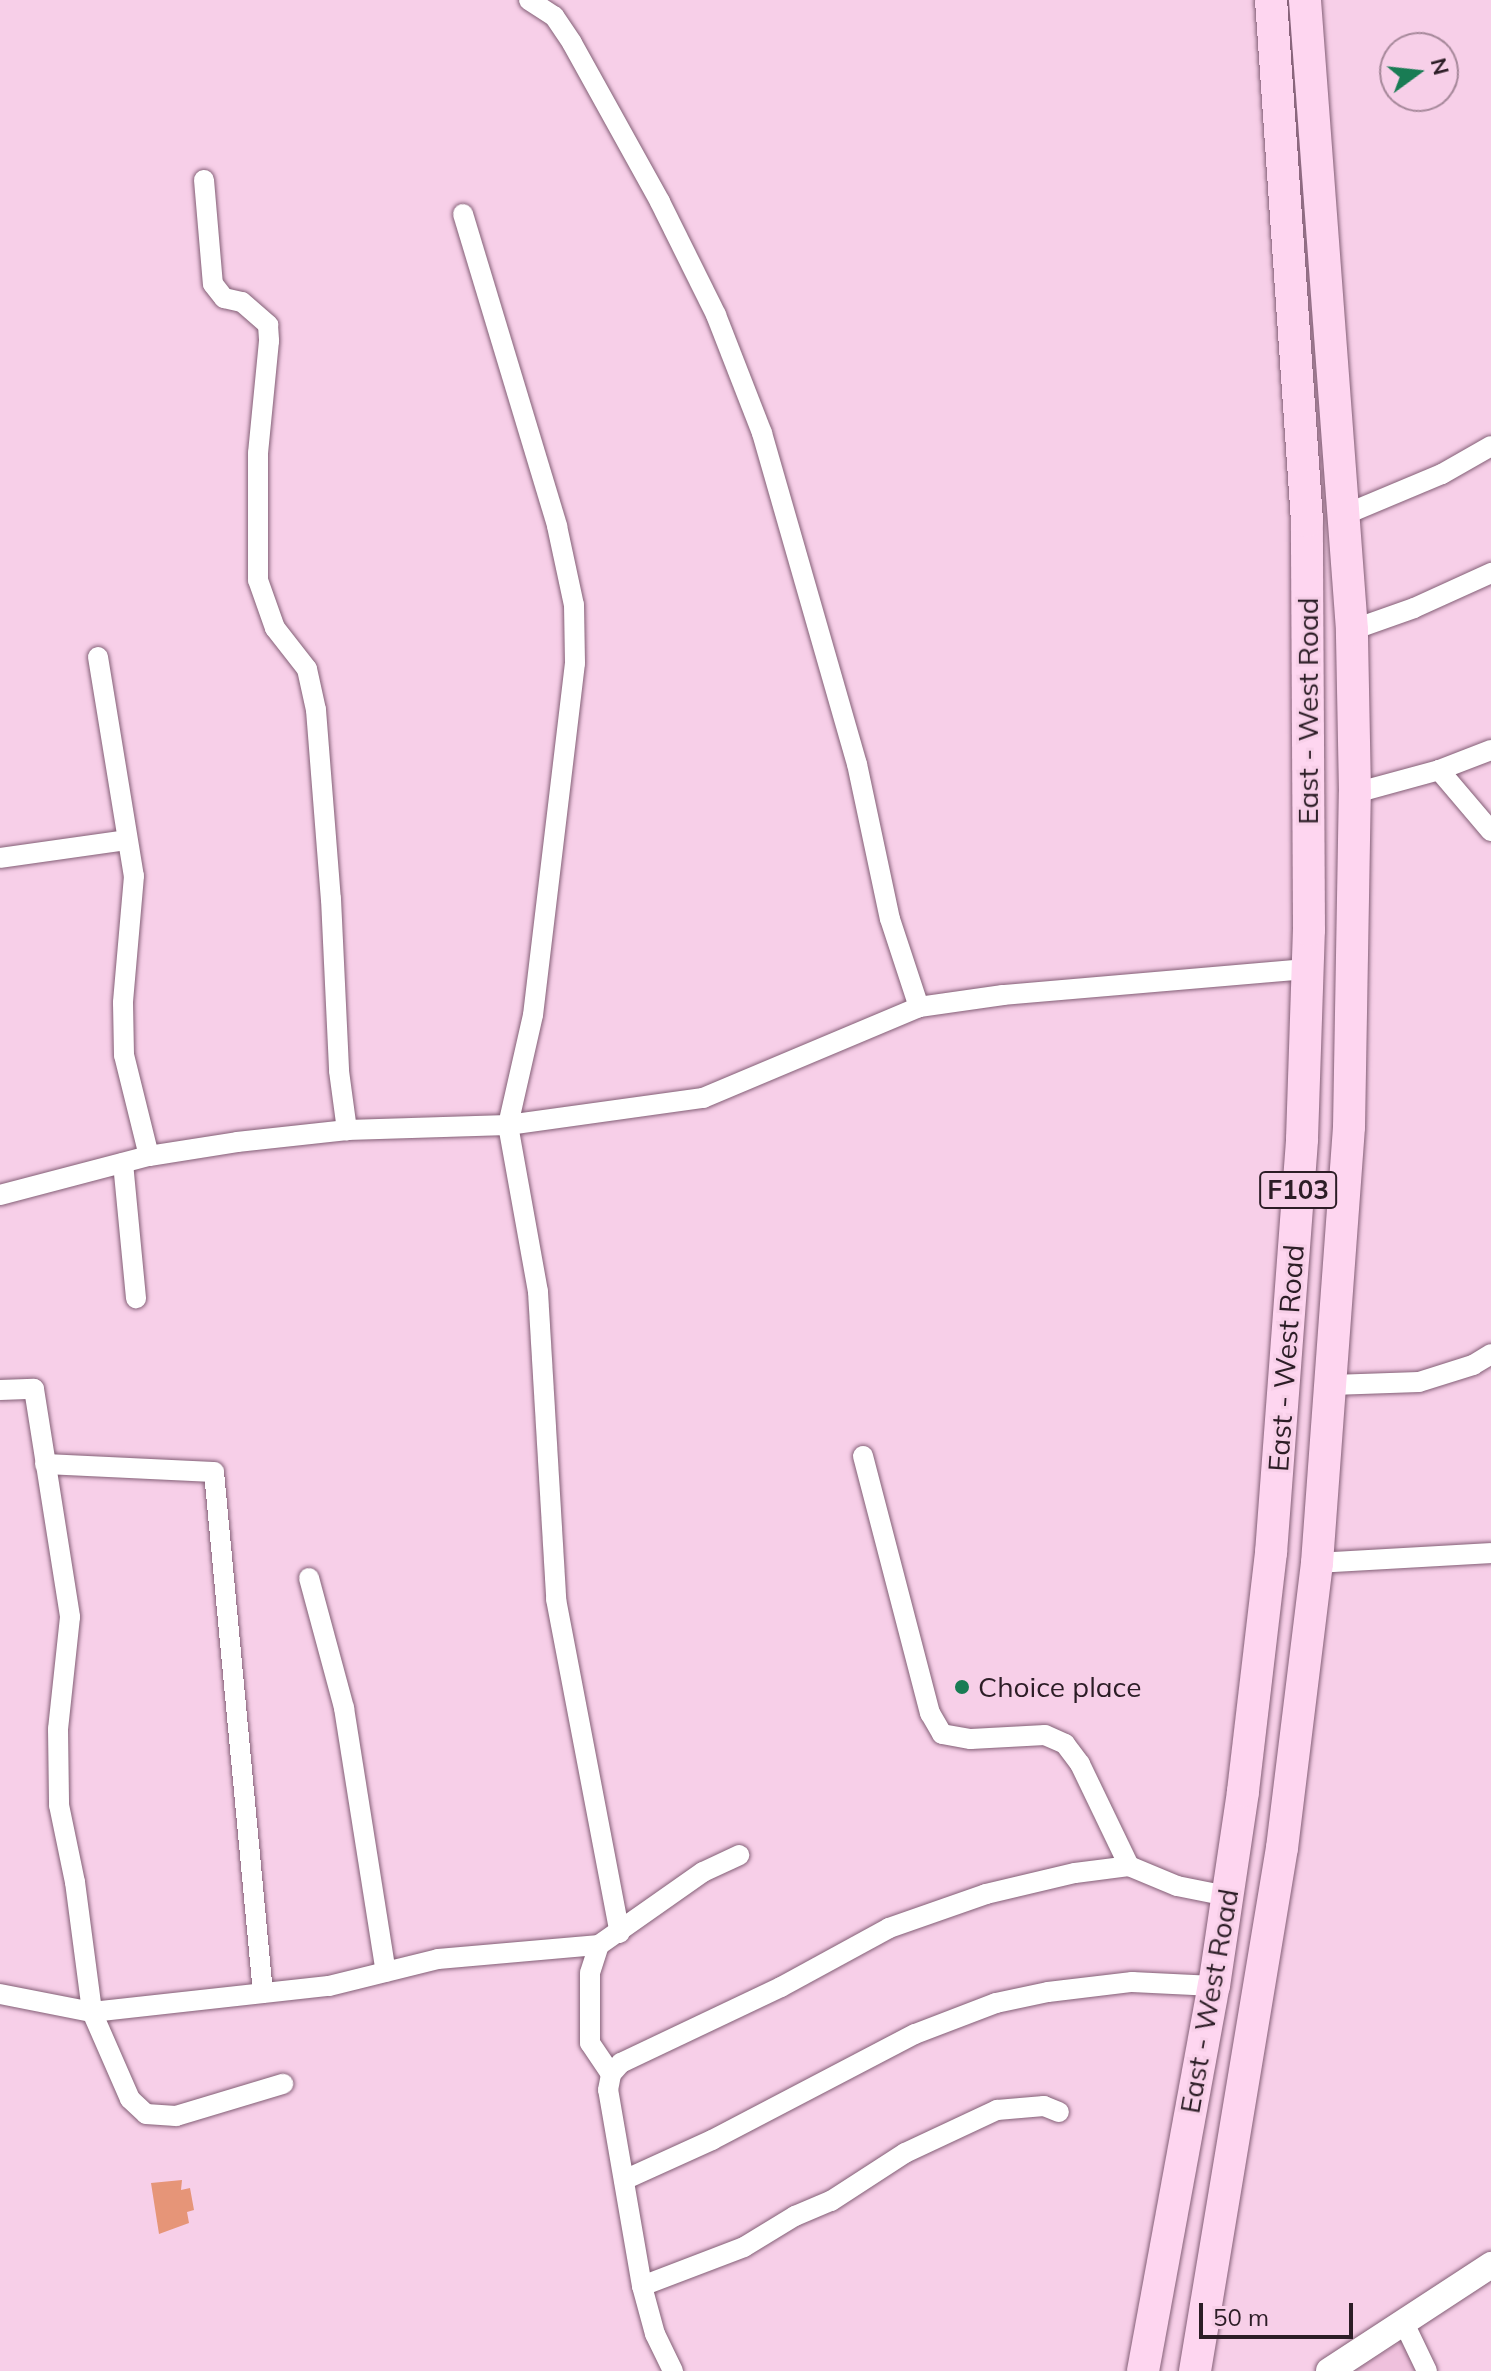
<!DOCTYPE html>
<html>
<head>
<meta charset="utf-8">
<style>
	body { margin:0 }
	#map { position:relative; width:1491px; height:2371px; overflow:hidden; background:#f7cfe8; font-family:Mulish,sans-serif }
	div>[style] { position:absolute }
	.built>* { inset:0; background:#efc1dd }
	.green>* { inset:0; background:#e69578 }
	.roads { filter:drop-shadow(0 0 2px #835f76) drop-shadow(0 0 2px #835f76) }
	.minor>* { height:20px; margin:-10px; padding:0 10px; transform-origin:10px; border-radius:10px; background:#fff }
	.tertiary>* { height:26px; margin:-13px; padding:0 13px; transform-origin:13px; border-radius:13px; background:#fff }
	.primary>* { height:32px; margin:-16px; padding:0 16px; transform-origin:16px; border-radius:16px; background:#fed6f0 }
	.dots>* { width:22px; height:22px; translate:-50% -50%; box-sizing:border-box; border:4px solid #f7cfe8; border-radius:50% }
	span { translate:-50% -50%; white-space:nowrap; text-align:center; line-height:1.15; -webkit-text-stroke:6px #f7cfe8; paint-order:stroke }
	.shield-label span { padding:2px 6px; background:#f7cfe8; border:2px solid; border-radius:6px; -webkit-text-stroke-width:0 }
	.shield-label { font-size:26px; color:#2c1d26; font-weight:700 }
	.street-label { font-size:28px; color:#2c1d26 }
	.poi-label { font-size:28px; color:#2c1d26 }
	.left { translate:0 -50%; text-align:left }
	.north { position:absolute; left:1379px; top:32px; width:80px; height:80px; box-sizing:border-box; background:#f7cfe8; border:2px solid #a6889a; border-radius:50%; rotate:75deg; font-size:22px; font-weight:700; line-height:32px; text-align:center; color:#2c1d26 }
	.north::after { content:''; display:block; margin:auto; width:28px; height:36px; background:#197c54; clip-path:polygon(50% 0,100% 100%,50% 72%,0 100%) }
	.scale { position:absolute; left:1199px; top:2303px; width:154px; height:36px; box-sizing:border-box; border:4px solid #2c1d26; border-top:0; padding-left:10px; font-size:24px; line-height:28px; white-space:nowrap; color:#2c1d26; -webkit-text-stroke:6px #f7cfe8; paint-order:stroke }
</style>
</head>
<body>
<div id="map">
	<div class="built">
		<div style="clip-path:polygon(1405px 2339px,1422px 2371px,1355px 2371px)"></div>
	</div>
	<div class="green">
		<div style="clip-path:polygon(182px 2180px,181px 2190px,190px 2188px,194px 2210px,187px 2212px,189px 2223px,159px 2234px,151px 2183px)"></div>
	</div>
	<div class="roads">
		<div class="minor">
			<div style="left:529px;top:0;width:30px;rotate:33deg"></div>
			<div style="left:554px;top:16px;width:32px;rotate:56deg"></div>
			<div style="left:572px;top:43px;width:182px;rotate:61deg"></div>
			<div style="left:660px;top:202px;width:126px;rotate:63.6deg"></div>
			<div style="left:716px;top:315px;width:127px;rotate:68.7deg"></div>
			<div style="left:762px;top:433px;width:344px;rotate:74deg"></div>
			<div style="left:857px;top:764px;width:158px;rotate:78deg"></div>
			<div style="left:890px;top:919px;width:93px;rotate:71.8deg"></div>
			<div style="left:204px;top:180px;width:104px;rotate:85.1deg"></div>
			<div style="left:213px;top:284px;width:18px;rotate:52deg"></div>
			<div style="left:224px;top:298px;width:18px;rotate:13deg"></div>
			<div style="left:242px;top:302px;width:35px;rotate:41deg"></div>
			<div style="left:268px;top:325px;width:16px;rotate:86deg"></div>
			<div style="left:269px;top:341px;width:113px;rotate:95.6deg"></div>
			<div style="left:258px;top:453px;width:127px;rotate:90deg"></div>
			<div style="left:258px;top:580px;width:51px;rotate:70.5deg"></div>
			<div style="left:275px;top:628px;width:52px;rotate:52deg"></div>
			<div style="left:307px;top:669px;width:42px;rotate:77.6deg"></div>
			<div style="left:316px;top:710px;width:190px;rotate:85.5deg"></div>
			<div style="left:331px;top:899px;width:172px;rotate:87.3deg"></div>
			<div style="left:339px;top:1071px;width:60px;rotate:82.3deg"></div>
			<div style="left:463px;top:214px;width:326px;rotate:73.2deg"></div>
			<div style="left:557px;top:526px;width:81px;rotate:77.9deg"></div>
			<div style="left:574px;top:605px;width:58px;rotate:89deg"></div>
			<div style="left:575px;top:663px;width:354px;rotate:96.8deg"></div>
			<div style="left:533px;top:1015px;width:113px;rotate:102.8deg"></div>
			<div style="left:508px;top:1125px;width:170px;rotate:79.8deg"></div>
			<div style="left:538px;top:1292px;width:308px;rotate:86.6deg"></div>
			<div style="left:556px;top:1599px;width:340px;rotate:79.2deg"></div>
			<div style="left:1344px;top:515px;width:106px;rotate:-22.7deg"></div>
			<div style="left:1442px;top:474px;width:56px;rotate:-29.7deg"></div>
			<div style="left:1352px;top:630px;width:66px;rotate:-19.5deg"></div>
			<div style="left:1414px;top:608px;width:85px;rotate:-24.4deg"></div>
			<div style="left:98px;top:657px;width:222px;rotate:80.7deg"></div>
			<div style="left:134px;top:876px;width:127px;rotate:95deg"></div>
			<div style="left:123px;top:1003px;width:52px;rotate:88.9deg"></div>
			<div style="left:124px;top:1055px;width:104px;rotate:76.1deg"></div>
			<div style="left:1439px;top:770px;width:80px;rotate:49.6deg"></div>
			<div style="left:1355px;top:793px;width:87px;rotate:-15.3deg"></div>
			<div style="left:1439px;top:770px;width:56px;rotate:-21deg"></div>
			<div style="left:0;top:858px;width:128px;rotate:-8.1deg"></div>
			<div style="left:123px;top:1163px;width:136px;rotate:84.5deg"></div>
			<div style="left:0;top:1195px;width:154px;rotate:-14.7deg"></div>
			<div style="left:149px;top:1156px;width:89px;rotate:-9deg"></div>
			<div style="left:237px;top:1142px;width:111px;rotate:-6.2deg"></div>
			<div style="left:347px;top:1130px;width:161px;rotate:-1.8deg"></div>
			<div style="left:508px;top:1125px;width:197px;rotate:-7.9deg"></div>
			<div style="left:703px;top:1098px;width:234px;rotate:-22.8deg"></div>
			<div style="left:919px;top:1007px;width:85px;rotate:-8.1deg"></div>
			<div style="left:1003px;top:995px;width:306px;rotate:-4.9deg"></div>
			<div style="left:1332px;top:1385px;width:87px;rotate:-2deg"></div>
			<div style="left:1419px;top:1382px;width:57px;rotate:-17.5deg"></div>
			<div style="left:1473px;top:1365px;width:21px;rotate:-31deg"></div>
			<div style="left:0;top:1390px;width:34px;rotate:-2deg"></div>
			<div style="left:34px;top:1389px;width:231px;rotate:81deg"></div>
			<div style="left:70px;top:1617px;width:113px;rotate:96.1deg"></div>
			<div style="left:58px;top:1729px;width:76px;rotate:89.2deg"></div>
			<div style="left:59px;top:1805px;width:79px;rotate:78.3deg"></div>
			<div style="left:75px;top:1882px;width:131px;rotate:82.5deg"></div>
			<div style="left:92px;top:2012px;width:95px;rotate:66.4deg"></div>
			<div style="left:130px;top:2099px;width:22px;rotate:43deg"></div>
			<div style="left:146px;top:2114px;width:30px;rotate:4deg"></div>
			<div style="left:176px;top:2116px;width:112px;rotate:-16.7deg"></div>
			<div style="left:863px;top:1456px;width:266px;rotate:75.4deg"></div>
			<div style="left:930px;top:1713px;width:24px;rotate:60deg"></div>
			<div style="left:942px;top:1734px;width:29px;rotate:10deg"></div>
			<div style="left:971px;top:1739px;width:74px;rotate:-3.1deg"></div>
			<div style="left:1045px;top:1735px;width:22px;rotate:24deg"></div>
			<div style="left:1065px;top:1744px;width:25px;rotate:53deg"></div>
			<div style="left:1080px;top:1764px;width:113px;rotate:64.3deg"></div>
			<div style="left:45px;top:1464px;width:169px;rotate:2.7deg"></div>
			<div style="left:214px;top:1472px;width:523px;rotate:84.63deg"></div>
			<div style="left:1317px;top:1563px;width:174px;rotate:-3.3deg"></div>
			<div style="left:309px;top:1578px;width:135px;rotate:74.9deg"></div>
			<div style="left:344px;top:1708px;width:267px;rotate:81deg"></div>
			<div style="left:599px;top:1945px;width:29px;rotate:108deg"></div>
			<div style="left:590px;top:1973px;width:70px;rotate:90deg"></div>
			<div style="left:590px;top:2043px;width:37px;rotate:56deg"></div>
			<div style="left:0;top:1994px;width:94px;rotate:11.1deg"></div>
			<div style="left:92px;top:2012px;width:238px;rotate:-6.3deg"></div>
			<div style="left:329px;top:1986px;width:112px;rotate:-13.9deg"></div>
			<div style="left:438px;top:1959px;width:162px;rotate:-5deg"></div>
			<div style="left:599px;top:1945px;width:127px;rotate:-35.1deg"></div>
			<div style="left:703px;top:1872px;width:40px;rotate:-25deg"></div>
			<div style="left:624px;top:2180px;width:97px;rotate:-24.4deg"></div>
			<div style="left:712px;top:2140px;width:229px;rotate:-27.6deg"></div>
			<div style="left:915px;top:2034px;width:87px;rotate:-20.9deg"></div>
			<div style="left:996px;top:2003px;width:53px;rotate:-11.9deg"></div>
			<div style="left:1048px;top:1992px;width:85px;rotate:-6.8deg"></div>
			<div style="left:1132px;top:1982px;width:82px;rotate:2.8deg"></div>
			<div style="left:642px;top:2286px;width:109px;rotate:-20.9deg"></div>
			<div style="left:744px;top:2247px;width:60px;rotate:-31.3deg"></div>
			<div style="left:795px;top:2216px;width:39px;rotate:-23deg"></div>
			<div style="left:831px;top:2201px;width:88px;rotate:-33deg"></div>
			<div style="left:905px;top:2153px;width:102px;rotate:-25.1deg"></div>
			<div style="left:997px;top:2110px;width:47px;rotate:-4.9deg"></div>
			<div style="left:1044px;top:2106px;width:16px;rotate:22deg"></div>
			<div style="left:1404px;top:2323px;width:53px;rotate:64.4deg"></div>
			<div style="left:673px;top:2371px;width:41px;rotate:-115.9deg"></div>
			<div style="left:655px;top:2334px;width:50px;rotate:-105.2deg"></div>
			<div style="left:642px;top:2286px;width:199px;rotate:-99.8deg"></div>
			<div style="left:608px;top:2090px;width:16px;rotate:-79deg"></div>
			<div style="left:611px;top:2074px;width:15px;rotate:-48deg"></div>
			<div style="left:621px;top:2063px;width:177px;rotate:-25.4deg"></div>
			<div style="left:781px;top:1987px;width:123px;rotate:-28.6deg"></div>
			<div style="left:889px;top:1928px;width:103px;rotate:-19.3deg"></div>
			<div style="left:986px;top:1894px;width:91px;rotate:-13.3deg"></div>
			<div style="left:1075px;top:1873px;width:54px;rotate:-7.4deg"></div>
			<div style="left:1129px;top:1866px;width:52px;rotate:22.6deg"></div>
			<div style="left:1177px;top:1886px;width:51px;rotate:11.3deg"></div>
		</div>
		<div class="tertiary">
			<div style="left:1329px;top:2371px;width:194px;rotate:-33.2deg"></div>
		</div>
		<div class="primary">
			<div style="left:1143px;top:2371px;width:391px;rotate:-79.6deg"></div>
			<div style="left:1214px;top:1986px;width:197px;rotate:-81.5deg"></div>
			<div style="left:1243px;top:1791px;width:240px;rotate:-83.3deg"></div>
			<div style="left:1271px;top:1553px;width:415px;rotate:-85.7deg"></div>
			<div style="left:1302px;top:1139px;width:209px;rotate:-88.1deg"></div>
			<div style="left:1309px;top:930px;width:409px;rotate:-90.3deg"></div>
			<div style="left:1307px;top:521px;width:522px;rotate:-93.95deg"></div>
			<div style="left:1195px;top:2371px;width:530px;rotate:-80.56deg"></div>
			<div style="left:1282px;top:1848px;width:287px;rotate:-83deg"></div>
			<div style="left:1317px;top:1563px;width:437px;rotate:-85.8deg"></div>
			<div style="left:1349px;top:1127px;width:334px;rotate:-89deg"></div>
			<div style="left:1355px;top:793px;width:163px;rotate:-91.1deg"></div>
			<div style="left:1352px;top:630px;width:632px;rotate:-94.27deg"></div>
		</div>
	</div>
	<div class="dots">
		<div style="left:962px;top:1687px;background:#197c54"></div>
	</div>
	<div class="shield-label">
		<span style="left:1298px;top:1190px">F103</span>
	</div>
	<div class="street-label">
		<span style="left:1308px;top:711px;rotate:-90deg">East - West Road</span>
		<span style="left:1286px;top:1358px;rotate:-86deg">East - West Road</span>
		<span style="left:1209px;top:2001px;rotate:-80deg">East - West Road</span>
	</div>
	<div class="poi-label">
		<span class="left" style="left:978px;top:1687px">Choice place</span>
	</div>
	<div class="north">N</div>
	<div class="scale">50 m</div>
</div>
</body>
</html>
